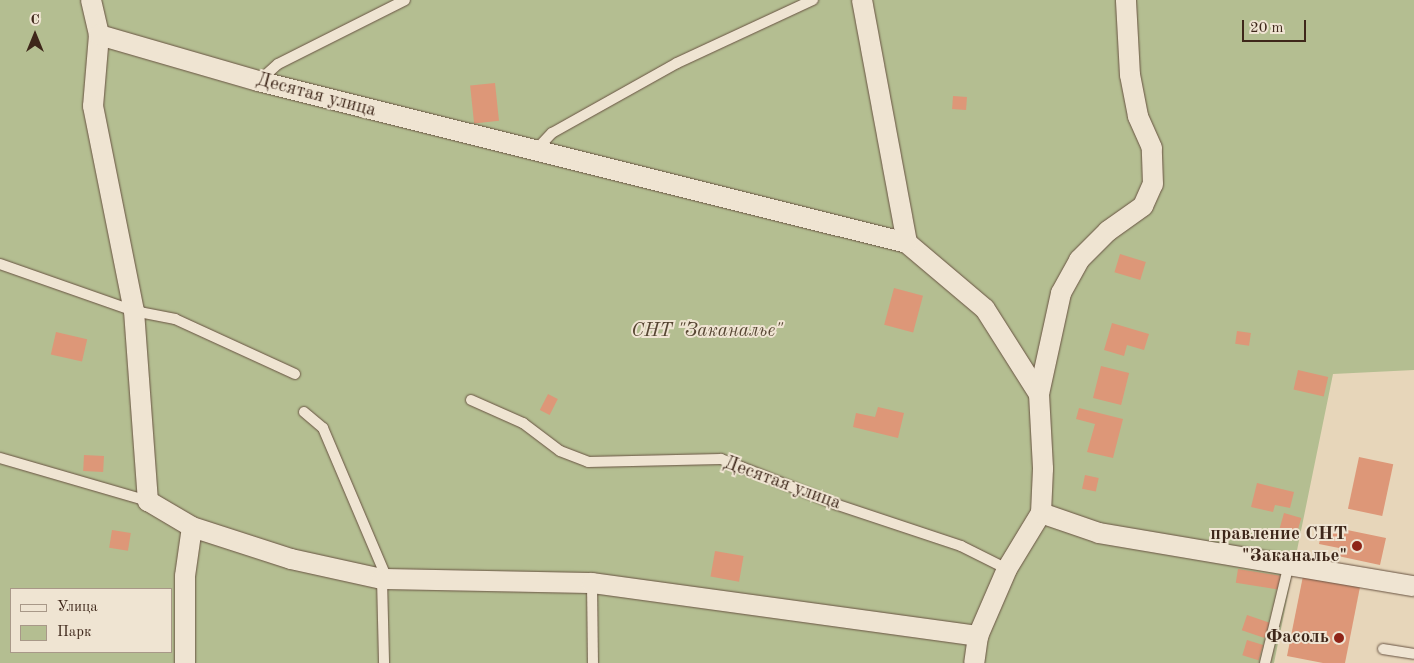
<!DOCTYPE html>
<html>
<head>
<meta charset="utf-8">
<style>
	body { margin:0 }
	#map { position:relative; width:1414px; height:663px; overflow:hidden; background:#e7d6ba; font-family:"Old Standard TT",serif }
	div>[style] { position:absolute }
	.green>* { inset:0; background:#b4be91 }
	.building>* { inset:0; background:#dd9778; transform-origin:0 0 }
	.roads { filter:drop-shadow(0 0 1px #685342) drop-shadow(0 0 1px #685342) }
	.service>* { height:10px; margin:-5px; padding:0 5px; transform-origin:5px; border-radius:5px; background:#efe4d2 }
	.minor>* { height:20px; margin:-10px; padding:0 10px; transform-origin:10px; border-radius:10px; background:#efe4d2 }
	.dots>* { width:14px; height:14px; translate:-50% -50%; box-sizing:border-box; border:2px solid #efe4d2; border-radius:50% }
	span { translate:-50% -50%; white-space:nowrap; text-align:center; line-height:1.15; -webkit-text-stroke:4px #efe4d2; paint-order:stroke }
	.street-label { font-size:19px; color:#3e271a }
	.park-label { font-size:19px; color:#564532; font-style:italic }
	.poi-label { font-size:19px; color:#3e271a; font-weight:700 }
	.right { translate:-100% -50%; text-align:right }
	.legend { position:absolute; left:10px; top:588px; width:162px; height:65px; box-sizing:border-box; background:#efe4d2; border:1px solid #a89888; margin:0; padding:6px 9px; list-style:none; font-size:15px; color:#3e271a }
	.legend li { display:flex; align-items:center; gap:10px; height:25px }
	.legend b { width:25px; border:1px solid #a89888 }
	.north { position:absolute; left:10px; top:10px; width:50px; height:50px; -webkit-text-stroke:4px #efe4d2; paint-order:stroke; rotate:0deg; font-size:14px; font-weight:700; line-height:20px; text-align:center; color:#3e271a }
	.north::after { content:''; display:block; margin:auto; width:18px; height:22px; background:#3e271a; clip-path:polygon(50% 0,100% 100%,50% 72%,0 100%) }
	.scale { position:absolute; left:1242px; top:20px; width:64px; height:22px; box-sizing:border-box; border:2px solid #3e271a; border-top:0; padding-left:6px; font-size:15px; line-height:18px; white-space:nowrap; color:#3e271a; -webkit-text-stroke:4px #efe4d2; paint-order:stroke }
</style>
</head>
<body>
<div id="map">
	<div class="green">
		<div style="clip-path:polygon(evenodd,0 0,1414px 0,1414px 370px,1333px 374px,1274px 663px,0 663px,0 0,11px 589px,171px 589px,171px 652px,11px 652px,11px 589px)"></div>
	</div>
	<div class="building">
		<div style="left:495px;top:83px;width:38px;height:25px;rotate:84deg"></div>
		<div style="left:953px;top:96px;width:14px;height:13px;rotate:4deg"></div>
		<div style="left:1120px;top:254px;width:27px;height:19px;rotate:17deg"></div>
		<div style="left:894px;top:288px;width:30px;height:38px;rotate:15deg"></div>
		<div style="clip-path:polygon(1112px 323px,1149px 334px,1144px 350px,1127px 345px,1124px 356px,1104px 350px)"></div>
		<div style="left:1237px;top:331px;width:14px;height:13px;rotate:8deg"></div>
		<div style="left:56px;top:332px;width:32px;height:23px;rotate:13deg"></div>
		<div style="left:1101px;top:366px;width:29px;height:33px;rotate:14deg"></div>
		<div style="left:1298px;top:370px;width:31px;height:20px;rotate:13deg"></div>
		<div style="left:548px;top:394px;width:11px;height:18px;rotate:27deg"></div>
		<div style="clip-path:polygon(878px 407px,904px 413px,898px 438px,853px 427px,856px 413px,875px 417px)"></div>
		<div style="clip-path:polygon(1079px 408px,1123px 419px,1113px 458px,1087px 452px,1095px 424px,1076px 419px)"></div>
		<div style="left:84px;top:455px;width:20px;height:16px;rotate:3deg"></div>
		<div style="left:1359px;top:457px;width:35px;height:53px;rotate:12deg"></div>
		<div style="left:1085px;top:475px;width:14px;height:14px;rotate:12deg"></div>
		<div style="clip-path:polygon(1257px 483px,1294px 492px,1290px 508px,1275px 505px,1273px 512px,1251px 507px)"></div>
		<div style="left:1284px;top:513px;width:18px;height:22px;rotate:16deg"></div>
		<div style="clip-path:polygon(1323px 525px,1386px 538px,1380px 565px,1338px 556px,1339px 548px,1319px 544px)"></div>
		<div style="left:112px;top:530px;width:19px;height:18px;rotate:9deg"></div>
		<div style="left:715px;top:551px;width:29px;height:26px;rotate:10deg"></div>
		<div style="left:1238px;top:569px;width:43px;height:14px;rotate:9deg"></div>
		<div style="clip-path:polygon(1303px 576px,1360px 587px,1345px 663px,1323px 663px,1287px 656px)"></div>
		<div style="left:1247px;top:615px;width:24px;height:16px;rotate:19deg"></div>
		<div style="left:1247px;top:640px;width:17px;height:16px;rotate:17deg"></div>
	</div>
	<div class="roads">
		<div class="service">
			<div style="left:259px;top:81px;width:25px;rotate:-42deg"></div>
			<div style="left:278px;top:64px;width:142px;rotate:-26.7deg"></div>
			<div style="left:535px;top:151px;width:25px;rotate:-47deg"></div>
			<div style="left:552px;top:133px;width:143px;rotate:-29.2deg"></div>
			<div style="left:677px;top:63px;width:150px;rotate:-24.9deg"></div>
			<div style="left:0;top:264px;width:142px;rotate:19.3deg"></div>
			<div style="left:134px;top:311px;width:42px;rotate:11deg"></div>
			<div style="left:175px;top:319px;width:132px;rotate:24.6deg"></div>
			<div style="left:471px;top:400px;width:57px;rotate:23.9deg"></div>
			<div style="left:523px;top:423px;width:46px;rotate:37.1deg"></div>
			<div style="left:560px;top:451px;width:30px;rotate:21deg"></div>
			<div style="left:588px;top:462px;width:133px;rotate:-1.3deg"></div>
			<div style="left:721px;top:459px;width:123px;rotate:21.5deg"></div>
			<div style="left:835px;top:504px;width:133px;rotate:18.4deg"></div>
			<div style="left:961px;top:546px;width:51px;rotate:26.6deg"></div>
			<div style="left:304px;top:412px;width:25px;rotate:40deg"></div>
			<div style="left:323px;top:428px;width:164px;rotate:67deg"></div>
			<div style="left:0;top:458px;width:154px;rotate:16.2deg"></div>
			<div style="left:382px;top:579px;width:84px;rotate:88.6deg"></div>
			<div style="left:592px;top:583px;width:80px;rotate:89.3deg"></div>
			<div style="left:1383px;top:649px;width:31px;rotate:9deg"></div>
			<div style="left:1265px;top:663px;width:102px;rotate:-76.4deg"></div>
		</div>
		<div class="minor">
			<div style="left:91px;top:0;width:36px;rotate:77deg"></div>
			<div style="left:99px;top:35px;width:71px;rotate:94.8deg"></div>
			<div style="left:93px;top:106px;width:209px;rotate:78.7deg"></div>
			<div style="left:134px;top:311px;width:191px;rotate:85.8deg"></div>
			<div style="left:148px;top:501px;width:51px;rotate:30.6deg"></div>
			<div style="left:192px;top:527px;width:104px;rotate:17.9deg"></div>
			<div style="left:291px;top:559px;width:93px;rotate:12.4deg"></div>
			<div style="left:382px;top:579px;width:210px;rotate:1.1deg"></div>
			<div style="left:592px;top:583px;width:390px;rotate:7.8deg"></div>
			<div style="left:862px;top:0;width:247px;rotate:79.5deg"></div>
			<div style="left:907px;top:243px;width:102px;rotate:40.2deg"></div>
			<div style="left:985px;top:309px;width:101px;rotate:57.6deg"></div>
			<div style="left:1039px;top:394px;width:75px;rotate:86.9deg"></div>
			<div style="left:1043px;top:469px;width:44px;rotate:92.6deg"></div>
			<div style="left:1041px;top:513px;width:66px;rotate:121.3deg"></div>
			<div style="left:1007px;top:569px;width:73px;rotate:113.4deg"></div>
			<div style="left:978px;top:636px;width:27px;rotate:98deg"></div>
			<div style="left:99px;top:35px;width:166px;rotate:16.1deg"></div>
			<div style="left:258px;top:81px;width:669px;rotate:14.02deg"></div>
			<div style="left:1039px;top:394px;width:103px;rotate:-77.7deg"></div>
			<div style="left:1061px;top:293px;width:38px;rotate:-61deg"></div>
			<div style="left:1079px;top:260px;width:41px;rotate:-45deg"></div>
			<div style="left:1108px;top:231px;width:43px;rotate:-35.5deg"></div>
			<div style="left:1143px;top:206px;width:24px;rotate:-66deg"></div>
			<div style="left:1153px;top:184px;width:36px;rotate:-92deg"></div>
			<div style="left:1152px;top:148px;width:35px;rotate:-114deg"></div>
			<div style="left:1138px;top:116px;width:42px;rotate:-101deg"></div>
			<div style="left:1130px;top:75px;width:75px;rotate:-93.1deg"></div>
			<div style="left:1041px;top:513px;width:61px;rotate:19deg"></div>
			<div style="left:1099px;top:533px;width:319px;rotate:9.6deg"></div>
			<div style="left:185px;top:663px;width:87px;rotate:-90deg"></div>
			<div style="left:185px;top:576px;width:49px;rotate:-81.9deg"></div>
		</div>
	</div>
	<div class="dots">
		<div style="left:1357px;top:546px;background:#8f2418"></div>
		<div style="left:1339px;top:638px;background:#8f2418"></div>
	</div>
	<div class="street-label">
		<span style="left:316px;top:96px;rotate:15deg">Десятая улица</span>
		<span style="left:782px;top:484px;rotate:20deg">Десятая улица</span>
	</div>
	<div class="park-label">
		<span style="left:707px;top:332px">СНТ "Заканалье"</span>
	</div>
	<div class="poi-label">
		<span class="right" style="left:1347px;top:546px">правление СНТ<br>"Заканалье"</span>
		<span class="right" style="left:1329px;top:638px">Фасоль</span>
	</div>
	<ul class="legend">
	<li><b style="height:6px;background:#efe4d2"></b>Улица</li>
	<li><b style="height:14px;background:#b4be91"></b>Парк</li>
	</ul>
	<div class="north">С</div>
	<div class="scale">20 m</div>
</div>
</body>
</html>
